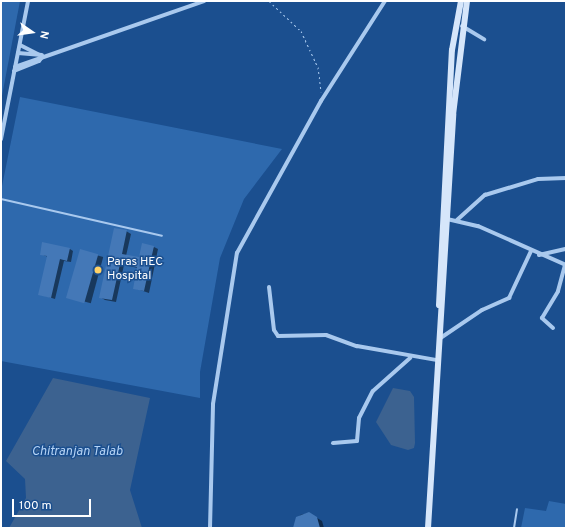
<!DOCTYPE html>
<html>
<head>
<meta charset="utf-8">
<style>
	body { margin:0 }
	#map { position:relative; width:567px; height:529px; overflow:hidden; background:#1b4f8f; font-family:Overpass,sans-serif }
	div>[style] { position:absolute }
	.green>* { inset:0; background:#2e69ad }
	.water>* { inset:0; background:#3c6290 }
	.shadow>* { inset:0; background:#0007; transform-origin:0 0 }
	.building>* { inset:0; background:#4478b7; transform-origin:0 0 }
	.path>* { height:1px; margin-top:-0.5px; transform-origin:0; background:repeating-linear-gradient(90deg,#a9c9ee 0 2px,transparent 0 5px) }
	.service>* { height:2px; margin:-1px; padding:0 1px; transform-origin:1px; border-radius:1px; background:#a9c9ee }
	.minor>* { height:4px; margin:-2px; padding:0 2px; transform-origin:2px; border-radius:2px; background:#a9c9ee }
	.secondary>* { height:6px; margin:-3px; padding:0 3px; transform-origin:3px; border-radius:3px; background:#d6e6fa }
	.dots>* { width:11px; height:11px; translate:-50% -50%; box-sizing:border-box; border:2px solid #1b4f8f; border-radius:50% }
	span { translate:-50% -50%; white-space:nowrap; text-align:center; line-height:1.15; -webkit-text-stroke:3px #1b4f8f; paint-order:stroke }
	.poi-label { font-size:12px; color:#fff }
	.left { translate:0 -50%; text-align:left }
	.water-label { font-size:13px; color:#b5d3f5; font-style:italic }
	.frame { position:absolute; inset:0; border:2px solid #fff; pointer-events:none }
	.north { position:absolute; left:12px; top:12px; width:40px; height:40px; -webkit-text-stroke:3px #1b4f8f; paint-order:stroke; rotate:103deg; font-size:11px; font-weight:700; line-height:16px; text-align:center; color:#fff }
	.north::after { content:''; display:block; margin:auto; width:14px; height:18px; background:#fff; clip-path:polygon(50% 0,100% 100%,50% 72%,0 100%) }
	.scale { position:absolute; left:12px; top:499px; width:79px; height:18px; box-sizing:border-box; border:2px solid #fff; border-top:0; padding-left:5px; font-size:12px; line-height:14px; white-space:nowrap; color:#fff; -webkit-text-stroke:3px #1b4f8f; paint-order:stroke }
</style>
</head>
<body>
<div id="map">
	<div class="green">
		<div style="clip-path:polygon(1px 1px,20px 1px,1px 101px)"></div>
		<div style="clip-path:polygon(20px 97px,282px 149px,244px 199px,220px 258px,200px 372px,200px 398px,1px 361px,1px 191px)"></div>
		<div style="clip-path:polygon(549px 501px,566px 504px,566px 528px,521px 528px,525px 508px,546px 511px)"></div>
	</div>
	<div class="water">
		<div style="clip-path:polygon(53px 378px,150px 398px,130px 490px,142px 528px,9px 528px,26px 498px,25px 479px,6px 461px)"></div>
		<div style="clip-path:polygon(393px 388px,410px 391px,414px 397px,415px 443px,414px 448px,408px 450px,391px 445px,376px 422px)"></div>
	</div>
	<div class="shadow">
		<div style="clip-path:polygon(126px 231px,131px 234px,126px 256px,140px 259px,154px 247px,158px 249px,149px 293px,134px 288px,138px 268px,124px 265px,116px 302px,105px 300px,100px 297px)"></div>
		<div style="clip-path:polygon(70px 249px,73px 251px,71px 262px,64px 261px,55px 299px,39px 294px,48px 257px,41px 254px)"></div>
		<div style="left:81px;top:251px;width:23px;height:48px;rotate:15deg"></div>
		<div style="clip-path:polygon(309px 513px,322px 521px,324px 528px,295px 528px,300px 515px)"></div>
	</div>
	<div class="building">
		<div style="clip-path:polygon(114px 228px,127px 230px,122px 254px,139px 257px,142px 243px,154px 246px,144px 291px,133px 289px,137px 267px,120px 264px,112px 300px,99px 298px)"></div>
		<div style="clip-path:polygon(42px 242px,70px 248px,67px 261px,60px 259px,51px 298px,38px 295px,47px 256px,40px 255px)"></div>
		<div style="left:80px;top:249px;width:19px;height:51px;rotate:16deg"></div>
		<div style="clip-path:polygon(309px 512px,317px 517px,320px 528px,293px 528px,296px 517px)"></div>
	</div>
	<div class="path">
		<div style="left:269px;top:1px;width:44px;rotate:43.2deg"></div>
		<div style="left:301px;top:31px;width:40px;rotate:65deg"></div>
		<div style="left:318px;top:67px;width:25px;rotate:83deg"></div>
	</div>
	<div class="service">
		<div style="left:1px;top:199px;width:165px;rotate:12.9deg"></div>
		<div style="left:514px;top:528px;width:19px;rotate:-81deg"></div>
	</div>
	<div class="minor">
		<div style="left:462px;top:26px;width:26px;rotate:31deg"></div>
		<div style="left:20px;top:45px;width:22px;rotate:27deg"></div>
		<div style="left:18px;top:53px;width:24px;rotate:5deg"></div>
		<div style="left:15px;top:67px;width:200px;rotate:-19.2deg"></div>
		<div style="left:14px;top:71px;width:27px;rotate:-22deg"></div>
		<div style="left:39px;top:61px;width:6px;rotate:-51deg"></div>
		<div style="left:1px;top:139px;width:141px;rotate:-78.9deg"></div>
		<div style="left:447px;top:219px;width:32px;rotate:13deg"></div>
		<div style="left:478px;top:226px;width:96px;rotate:23.9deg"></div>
		<div style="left:457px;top:220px;width:38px;rotate:-42deg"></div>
		<div style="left:485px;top:195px;width:55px;rotate:-16.8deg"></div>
		<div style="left:538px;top:179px;width:28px;rotate:-2deg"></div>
		<div style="left:539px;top:255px;width:28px;rotate:-13deg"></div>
		<div style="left:269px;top:287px;width:43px;rotate:83.4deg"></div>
		<div style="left:274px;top:330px;width:7px;rotate:56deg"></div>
		<div style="left:278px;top:336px;width:48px;rotate:-1.2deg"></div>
		<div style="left:326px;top:335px;width:33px;rotate:20deg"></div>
		<div style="left:357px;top:346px;width:80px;rotate:10deg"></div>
		<div style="left:553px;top:328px;width:15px;rotate:-138deg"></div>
		<div style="left:542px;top:318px;width:31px;rotate:-59deg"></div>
		<div style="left:558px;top:291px;width:27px;rotate:-75deg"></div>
		<div style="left:439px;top:339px;width:52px;rotate:-34deg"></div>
		<div style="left:482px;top:310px;width:30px;rotate:-24deg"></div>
		<div style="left:509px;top:298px;width:52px;rotate:-64.9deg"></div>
		<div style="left:333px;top:443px;width:24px;rotate:-5deg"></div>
		<div style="left:357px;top:441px;width:23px;rotate:-85deg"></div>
		<div style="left:359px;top:418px;width:30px;rotate:-63deg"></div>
		<div style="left:373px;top:391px;width:50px;rotate:-41.7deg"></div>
		<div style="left:210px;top:528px;width:124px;rotate:-88.6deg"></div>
		<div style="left:213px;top:404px;width:153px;rotate:-81deg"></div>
		<div style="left:237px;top:253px;width:174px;rotate:-61.1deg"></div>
		<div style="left:321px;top:101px;width:119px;rotate:-57.4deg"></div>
	</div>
	<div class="secondary">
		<div style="left:439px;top:305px;width:255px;rotate:-87.1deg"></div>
		<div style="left:452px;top:50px;width:50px;rotate:-79.6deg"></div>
		<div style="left:428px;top:528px;width:414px;rotate:-86.5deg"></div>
		<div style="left:453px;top:115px;width:115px;rotate:-83deg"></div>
	</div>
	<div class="dots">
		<div style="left:98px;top:270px;background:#ffd166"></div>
	</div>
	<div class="poi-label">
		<span class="left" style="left:107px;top:270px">Paras HEC<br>Hospital</span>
	</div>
	<div class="water-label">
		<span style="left:77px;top:452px">Chitranjan Talab</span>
	</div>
	<div class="frame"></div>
	<div class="north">N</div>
	<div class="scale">100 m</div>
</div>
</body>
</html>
